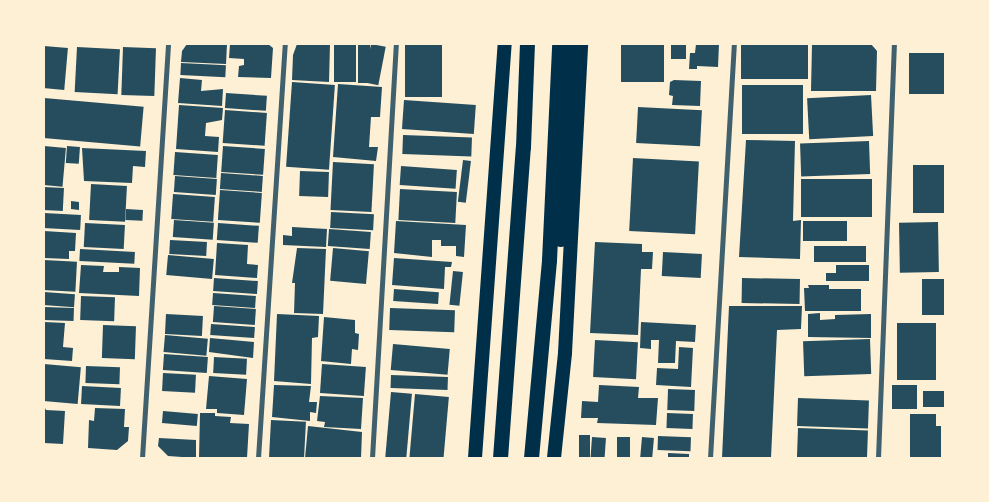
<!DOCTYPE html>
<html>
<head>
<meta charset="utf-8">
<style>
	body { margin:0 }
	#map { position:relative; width:989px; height:502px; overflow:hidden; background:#fdf0d5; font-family:"Fira Sans",sans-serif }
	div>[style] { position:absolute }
	.building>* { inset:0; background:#264d5e; transform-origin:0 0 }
	.minor>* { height:5px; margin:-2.5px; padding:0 2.5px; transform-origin:2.5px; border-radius:2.5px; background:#3f606c }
	.trunk>* { height:14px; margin:-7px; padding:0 7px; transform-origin:7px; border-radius:7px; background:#003049 }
	.motorway>* { height:15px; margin:-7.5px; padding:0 7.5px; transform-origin:7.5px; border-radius:7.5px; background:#003049 }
	span { translate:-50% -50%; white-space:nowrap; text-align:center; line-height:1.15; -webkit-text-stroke:4.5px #fdf0d5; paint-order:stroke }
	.frame { position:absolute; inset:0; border:45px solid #fdf0d5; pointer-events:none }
</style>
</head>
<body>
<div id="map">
	<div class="building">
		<div style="clip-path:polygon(187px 44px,227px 44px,226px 64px,181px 62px,182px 51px)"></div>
		<div style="clip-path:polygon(230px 44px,268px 44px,273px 48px,271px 78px,238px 77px,239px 66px,244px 65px,244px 59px,229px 58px)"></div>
		<div style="clip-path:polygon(297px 44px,330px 44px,329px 82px,292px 80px,293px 55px)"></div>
		<div style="left:334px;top:44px;width:22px;height:38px"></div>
		<div style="left:358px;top:44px;width:12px;height:39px"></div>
		<div style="left:371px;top:44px;width:15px;height:39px;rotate:11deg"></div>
		<div style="left:405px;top:44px;width:37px;height:53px"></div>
		<div style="left:621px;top:44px;width:43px;height:38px"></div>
		<div style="left:671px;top:44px;width:15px;height:15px"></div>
		<div style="clip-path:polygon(696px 44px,719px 44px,718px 67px,697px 66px,697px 69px,689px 69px,690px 53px,695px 53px)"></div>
		<div style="left:741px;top:44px;width:67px;height:35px"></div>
		<div style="clip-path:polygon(812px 44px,871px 44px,877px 51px,876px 91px,811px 91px)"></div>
		<div style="left:44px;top:46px;width:24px;height:42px;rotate:5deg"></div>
		<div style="left:77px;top:47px;width:43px;height:45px;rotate:3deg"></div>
		<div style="left:123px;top:47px;width:33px;height:48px;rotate:2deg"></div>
		<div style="left:909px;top:53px;width:36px;height:41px"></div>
		<div style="left:181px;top:63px;width:45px;height:12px;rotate:3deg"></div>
		<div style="clip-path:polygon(180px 78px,202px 80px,201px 91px,223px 89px,222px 106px,178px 103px)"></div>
		<div style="clip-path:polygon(674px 80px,701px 81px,700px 106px,672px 105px,673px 96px,669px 95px,670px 82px)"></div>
		<div style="left:292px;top:82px;width:43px;height:85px;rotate:4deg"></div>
		<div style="clip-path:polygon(338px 84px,382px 87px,380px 117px,371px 117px,369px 147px,378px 147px,376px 161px,333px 157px)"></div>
		<div style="left:742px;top:85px;width:61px;height:49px"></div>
		<div style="left:226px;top:93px;width:41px;height:15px;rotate:4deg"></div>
		<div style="left:871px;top:95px;width:41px;height:64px;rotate:87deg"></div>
		<div style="left:44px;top:98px;width:100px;height:40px;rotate:5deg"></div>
		<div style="left:404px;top:100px;width:72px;height:29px;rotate:4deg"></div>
		<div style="clip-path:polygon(179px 105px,223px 108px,222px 120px,206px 123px,205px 136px,219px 137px,218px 152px,176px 149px)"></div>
		<div style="left:638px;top:107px;width:64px;height:36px;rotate:3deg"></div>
		<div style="left:225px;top:110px;width:42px;height:33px;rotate:4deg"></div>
		<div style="left:403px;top:135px;width:69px;height:19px;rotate:2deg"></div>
		<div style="clip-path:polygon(746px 140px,795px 141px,793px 221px,801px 220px,800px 259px,739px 257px)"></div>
		<div style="left:869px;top:141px;width:33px;height:69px;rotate:88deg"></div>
		<div style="left:44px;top:146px;width:22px;height:39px;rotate:5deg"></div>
		<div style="left:67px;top:146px;width:13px;height:17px;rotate:4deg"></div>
		<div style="left:223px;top:146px;width:42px;height:26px;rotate:4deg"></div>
		<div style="clip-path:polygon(82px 148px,146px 151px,145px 167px,133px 166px,132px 183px,84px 181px)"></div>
		<div style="left:175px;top:152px;width:43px;height:23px;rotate:4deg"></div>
		<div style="left:633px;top:158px;width:66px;height:73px;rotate:3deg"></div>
		<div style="left:463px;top:160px;width:8px;height:42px;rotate:7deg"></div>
		<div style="left:333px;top:162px;width:41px;height:48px;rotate:3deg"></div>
		<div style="left:913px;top:165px;width:32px;height:48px"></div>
		<div style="left:401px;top:166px;width:56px;height:19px;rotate:4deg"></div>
		<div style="left:300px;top:171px;width:29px;height:25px;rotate:2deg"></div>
		<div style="left:221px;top:173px;width:42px;height:16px;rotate:4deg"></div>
		<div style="left:175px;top:176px;width:42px;height:16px;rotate:4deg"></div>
		<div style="left:872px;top:179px;width:38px;height:71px;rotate:90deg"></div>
		<div style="left:91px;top:184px;width:36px;height:36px;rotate:3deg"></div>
		<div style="left:44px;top:187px;width:20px;height:23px;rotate:3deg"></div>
		<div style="left:400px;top:189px;width:57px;height:31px;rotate:3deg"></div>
		<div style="left:220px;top:190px;width:42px;height:30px;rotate:4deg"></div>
		<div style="left:173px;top:194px;width:42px;height:25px;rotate:4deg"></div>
		<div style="clip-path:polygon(71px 201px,79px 202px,79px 210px,71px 209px)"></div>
		<div style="left:126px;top:209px;width:17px;height:11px;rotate:3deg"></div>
		<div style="left:331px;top:212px;width:43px;height:16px;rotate:3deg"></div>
		<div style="left:44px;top:213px;width:37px;height:15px;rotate:3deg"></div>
		<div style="left:174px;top:220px;width:40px;height:17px;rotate:4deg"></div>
		<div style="clip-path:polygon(396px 221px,466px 225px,464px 257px,456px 256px,456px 246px,441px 246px,441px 240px,432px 240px,432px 257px,394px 253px)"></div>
		<div style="left:803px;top:221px;width:44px;height:20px"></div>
		<div style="left:938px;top:222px;width:50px;height:39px;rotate:89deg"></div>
		<div style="left:85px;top:223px;width:40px;height:24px;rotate:3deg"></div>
		<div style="left:218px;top:223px;width:41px;height:17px;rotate:4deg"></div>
		<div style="clip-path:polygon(292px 227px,327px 229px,326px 247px,283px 245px,283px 235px,292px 236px)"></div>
		<div style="left:329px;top:229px;width:42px;height:17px;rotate:4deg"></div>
		<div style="clip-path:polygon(44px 231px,76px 233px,75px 251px,69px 251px,69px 259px,44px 258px)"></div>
		<div style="left:170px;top:240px;width:37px;height:14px;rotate:3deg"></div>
		<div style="clip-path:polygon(595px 242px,642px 244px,642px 252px,653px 252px,652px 269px,641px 269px,638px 335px,590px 333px)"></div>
		<div style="clip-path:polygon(217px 243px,248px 245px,247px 264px,258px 265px,257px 278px,215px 275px)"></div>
		<div style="left:814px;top:246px;width:52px;height:16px"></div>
		<div style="clip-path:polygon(297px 248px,326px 249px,323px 314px,294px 313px,295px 283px,292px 283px)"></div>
		<div style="left:333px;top:248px;width:36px;height:33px;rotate:5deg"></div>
		<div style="left:80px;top:249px;width:55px;height:12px;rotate:3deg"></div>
		<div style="left:663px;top:252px;width:39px;height:24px;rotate:3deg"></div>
		<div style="left:168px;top:255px;width:46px;height:20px;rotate:5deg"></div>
		<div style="clip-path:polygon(394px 258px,452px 262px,451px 267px,445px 267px,444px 289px,392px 285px)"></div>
		<div style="left:44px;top:260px;width:33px;height:30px;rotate:3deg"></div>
		<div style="clip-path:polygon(81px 265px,104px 266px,103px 272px,119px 272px,119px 267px,140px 268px,139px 296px,79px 293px)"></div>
		<div style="clip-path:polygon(836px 265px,869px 265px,869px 281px,826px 281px,826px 273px,836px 273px)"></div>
		<div style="left:453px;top:271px;width:10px;height:34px;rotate:6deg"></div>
		<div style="left:214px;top:278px;width:44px;height:13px;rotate:4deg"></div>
		<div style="left:742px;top:278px;width:58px;height:25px;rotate:1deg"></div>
		<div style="left:922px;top:279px;width:23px;height:36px"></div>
		<div style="clip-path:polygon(808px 285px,829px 285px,829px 289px,861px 289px,861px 311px,805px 311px,804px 288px,809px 288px)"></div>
		<div style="left:394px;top:289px;width:45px;height:12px;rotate:4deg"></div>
		<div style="left:44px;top:292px;width:31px;height:13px;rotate:4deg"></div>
		<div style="left:213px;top:293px;width:43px;height:12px;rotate:4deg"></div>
		<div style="left:81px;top:296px;width:34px;height:24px;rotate:2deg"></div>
		<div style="left:214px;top:306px;width:42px;height:16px;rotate:4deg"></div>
		<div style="clip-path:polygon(729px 306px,802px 306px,801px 329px,777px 330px,771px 458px,722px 458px)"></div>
		<div style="left:44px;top:307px;width:30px;height:13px;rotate:2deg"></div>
		<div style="left:390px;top:308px;width:65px;height:22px;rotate:2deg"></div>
		<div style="clip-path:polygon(820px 313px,820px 320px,835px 319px,835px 315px,871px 314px,871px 338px,808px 337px,808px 314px)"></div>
		<div style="left:166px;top:314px;width:37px;height:20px;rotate:3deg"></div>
		<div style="clip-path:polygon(277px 314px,319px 316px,318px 337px,312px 338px,311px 384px,274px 381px)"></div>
		<div style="clip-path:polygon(324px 317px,355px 320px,355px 333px,359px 334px,358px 350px,352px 349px,351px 364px,321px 361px)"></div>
		<div style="clip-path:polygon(44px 322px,65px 323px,63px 347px,73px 348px,72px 361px,44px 359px)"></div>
		<div style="clip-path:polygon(641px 322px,696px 325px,695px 342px,676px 341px,675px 363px,658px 363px,659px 340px,651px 340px,651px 349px,640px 348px)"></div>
		<div style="left:897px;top:323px;width:39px;height:57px"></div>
		<div style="left:211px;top:324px;width:44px;height:11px;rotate:4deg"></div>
		<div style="left:103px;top:325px;width:33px;height:33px;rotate:2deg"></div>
		<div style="left:165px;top:335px;width:43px;height:17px;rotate:5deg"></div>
		<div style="clip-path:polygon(210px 338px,254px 342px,253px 358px,209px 352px)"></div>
		<div style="left:870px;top:339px;width:35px;height:67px;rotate:88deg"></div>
		<div style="left:595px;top:340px;width:43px;height:37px;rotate:3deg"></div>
		<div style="left:393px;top:344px;width:57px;height:26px;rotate:5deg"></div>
		<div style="clip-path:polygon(679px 347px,693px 348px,691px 387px,656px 385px,657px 368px,678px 369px)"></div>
		<div style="left:164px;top:354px;width:44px;height:16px;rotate:4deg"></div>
		<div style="left:214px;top:357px;width:33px;height:16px;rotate:3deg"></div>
		<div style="left:44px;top:364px;width:37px;height:37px;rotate:5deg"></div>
		<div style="left:322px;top:364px;width:44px;height:29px;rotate:4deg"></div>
		<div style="left:86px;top:366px;width:34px;height:17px;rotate:2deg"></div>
		<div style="left:163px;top:373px;width:33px;height:18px;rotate:3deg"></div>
		<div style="left:391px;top:375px;width:57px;height:13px;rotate:2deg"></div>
		<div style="clip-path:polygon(209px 376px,247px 379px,244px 415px,217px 413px,217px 409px,206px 409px)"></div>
		<div style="clip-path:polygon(274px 385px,311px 386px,309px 402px,317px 402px,316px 413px,310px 412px,310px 421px,272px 417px)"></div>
		<div style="clip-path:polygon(599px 385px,639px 387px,638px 398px,658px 398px,656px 425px,597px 423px,598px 418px,581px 418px,582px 401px,598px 402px)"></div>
		<div style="left:892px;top:385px;width:25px;height:24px"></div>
		<div style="left:82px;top:386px;width:39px;height:18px;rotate:3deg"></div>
		<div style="left:668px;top:389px;width:27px;height:21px;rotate:2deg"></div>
		<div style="left:923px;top:391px;width:22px;height:16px"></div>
		<div style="left:391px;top:392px;width:21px;height:66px;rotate:5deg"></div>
		<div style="left:415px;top:394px;width:34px;height:64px;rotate:5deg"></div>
		<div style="clip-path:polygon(320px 396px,363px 398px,361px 429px,324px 427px,325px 422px,317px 421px)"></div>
		<div style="left:798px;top:398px;width:71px;height:28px;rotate:2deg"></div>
		<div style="clip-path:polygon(44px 406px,46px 410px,65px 411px,63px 444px,44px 443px)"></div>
		<div style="clip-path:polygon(95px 408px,125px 409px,124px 427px,129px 427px,128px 441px,117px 450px,88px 448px,89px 420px,94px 421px)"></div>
		<div style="left:163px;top:411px;width:35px;height:12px;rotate:5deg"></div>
		<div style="clip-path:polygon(200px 413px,215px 413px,215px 416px,231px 417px,230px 423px,249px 424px,247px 458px,199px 458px)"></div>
		<div style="left:667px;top:413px;width:26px;height:15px;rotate:2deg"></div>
		<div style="clip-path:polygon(910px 414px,936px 414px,936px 426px,941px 426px,941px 458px,910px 458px)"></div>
		<div style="left:271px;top:420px;width:35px;height:38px;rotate:3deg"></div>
		<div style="clip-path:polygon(308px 426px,362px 432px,361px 458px,305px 458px)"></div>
		<div style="left:798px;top:428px;width:70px;height:29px;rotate:2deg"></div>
		<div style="left:579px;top:435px;width:11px;height:23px"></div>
		<div style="left:658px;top:436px;width:33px;height:14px;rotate:2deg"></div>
		<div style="left:592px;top:437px;width:14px;height:21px;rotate:4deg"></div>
		<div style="left:617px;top:437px;width:13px;height:21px"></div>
		<div style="left:642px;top:437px;width:12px;height:21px;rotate:5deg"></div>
		<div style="clip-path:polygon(159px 438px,196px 440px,196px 458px,168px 456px,158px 446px)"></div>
		<div style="clip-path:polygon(668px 453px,689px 454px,689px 458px,668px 458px)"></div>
	</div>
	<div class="minor">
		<div style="left:142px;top:458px;width:415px;rotate:-86.4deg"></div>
		<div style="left:258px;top:458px;width:415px;rotate:-86.3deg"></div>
		<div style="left:372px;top:458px;width:415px;rotate:-86.7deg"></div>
		<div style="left:710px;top:458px;width:415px;rotate:-86.7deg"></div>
		<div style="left:878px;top:458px;width:414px;rotate:-87.8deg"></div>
	</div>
	<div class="trunk">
		<div style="left:475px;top:458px;width:415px;rotate:-85.9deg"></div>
		<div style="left:554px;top:458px;width:106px;rotate:-84deg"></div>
		<div style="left:565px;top:353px;width:309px;rotate:-87deg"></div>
	</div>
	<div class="motorway">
		<div style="left:560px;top:239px;width:195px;rotate:-86.2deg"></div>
		<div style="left:500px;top:458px;width:312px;rotate:-85.8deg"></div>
		<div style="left:523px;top:147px;width:103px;rotate:-87.8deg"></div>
		<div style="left:531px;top:458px;width:199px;rotate:-84.8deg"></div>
		<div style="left:549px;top:260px;width:216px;rotate:-87.3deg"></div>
	</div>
	<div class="frame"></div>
</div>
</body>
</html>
